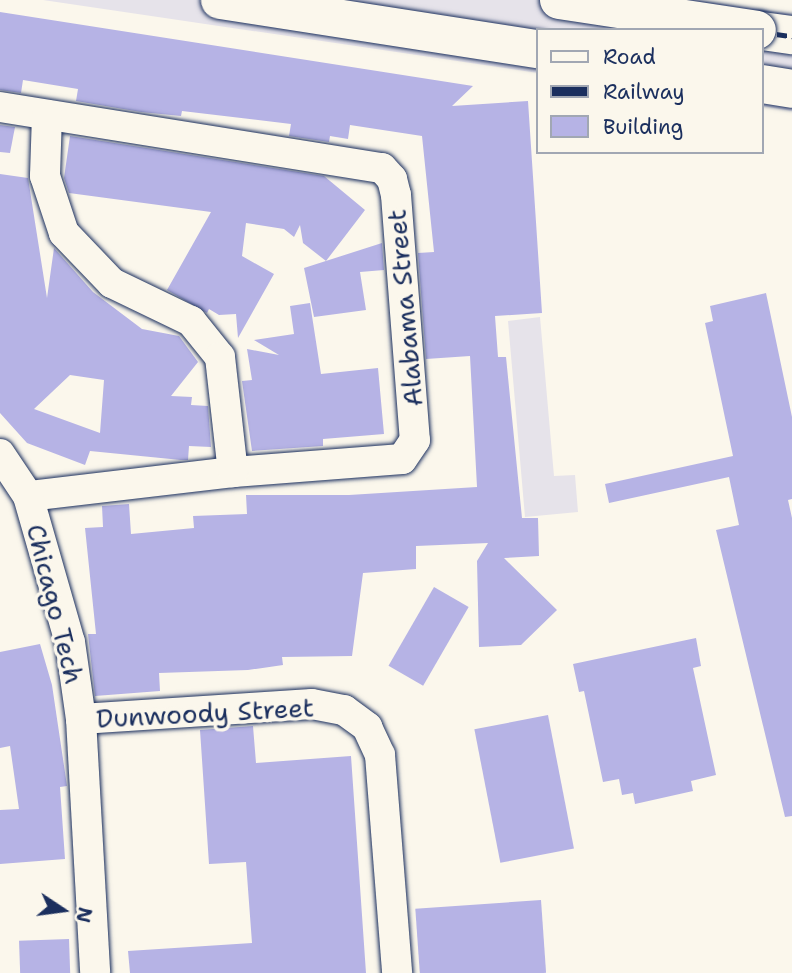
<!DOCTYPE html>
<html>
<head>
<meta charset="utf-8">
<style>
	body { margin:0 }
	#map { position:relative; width:792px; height:973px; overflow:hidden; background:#fbf7ec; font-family:"Shantell Sans",sans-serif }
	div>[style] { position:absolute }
	.built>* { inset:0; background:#e6e3ea }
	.building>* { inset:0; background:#b6b3e5; transform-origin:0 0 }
	.roads { filter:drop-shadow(0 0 2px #1b2f5e) drop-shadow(0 0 2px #1b2f5e) }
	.minor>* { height:30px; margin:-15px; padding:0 15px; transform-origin:15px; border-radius:15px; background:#fbf7ec }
	.motorway>* { height:38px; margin:-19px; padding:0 19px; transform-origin:19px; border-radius:19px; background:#fbf7ec }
	.rail>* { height:5px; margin-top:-2.5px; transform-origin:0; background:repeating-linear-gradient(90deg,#1b2f5e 0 10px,transparent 0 15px) }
	.bridges { filter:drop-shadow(0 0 2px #1b2f5e) drop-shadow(0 0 2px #1b2f5e) }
	.motorway-bridge>* { height:38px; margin:-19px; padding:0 19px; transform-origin:19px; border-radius:19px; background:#fbf7ec }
	span { translate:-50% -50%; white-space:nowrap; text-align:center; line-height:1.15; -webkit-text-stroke:7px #fbf7ec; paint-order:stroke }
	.street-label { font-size:26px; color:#1b2f5e }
	.legend { position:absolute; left:536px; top:28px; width:228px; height:126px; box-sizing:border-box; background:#fbf7ec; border:2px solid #a1a7b3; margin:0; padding:9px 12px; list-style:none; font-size:21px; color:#1b2f5e }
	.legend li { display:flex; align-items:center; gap:14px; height:35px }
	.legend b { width:35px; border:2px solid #a1a7b3 }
	.north { position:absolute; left:28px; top:875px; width:70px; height:70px; -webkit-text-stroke:5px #fbf7ec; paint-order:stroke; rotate:103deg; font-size:19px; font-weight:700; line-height:28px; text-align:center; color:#1b2f5e }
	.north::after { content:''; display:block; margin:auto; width:24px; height:32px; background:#1b2f5e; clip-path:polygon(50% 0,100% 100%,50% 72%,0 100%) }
</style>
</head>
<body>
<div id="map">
	<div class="built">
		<div style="clip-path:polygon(43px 0,696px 0,792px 14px,792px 111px,762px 106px,762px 30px,538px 30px,538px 73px)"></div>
		<div style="clip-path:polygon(540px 317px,554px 476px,575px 475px,578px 512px,525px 517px,508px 321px)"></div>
	</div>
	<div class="building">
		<div style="clip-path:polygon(0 12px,473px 86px,452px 106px,528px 101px,542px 313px,495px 316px,498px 357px,506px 357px,522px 518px,538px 518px,539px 556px,504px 558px,557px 610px,521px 645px,479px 647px,477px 561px,488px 543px,416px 546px,416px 569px,363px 573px,352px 656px,282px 657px,283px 665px,248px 670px,159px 673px,160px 691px,95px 696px,88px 634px,96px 634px,85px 528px,103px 527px,102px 506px,129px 504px,131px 534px,194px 528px,193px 516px,247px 514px,246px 495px,349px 495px,477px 487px,470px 356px,426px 359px,418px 253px,434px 252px,422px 136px,350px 125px,348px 139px,330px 136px,329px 142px,289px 136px,291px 124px,182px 111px,181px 116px,141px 112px,76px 101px,78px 89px,23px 80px,21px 93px,0 90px)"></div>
		<div style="clip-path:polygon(0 125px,15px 127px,10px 153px,0 152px)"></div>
		<div style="clip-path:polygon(70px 136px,324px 176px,365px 210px,326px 261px,303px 243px,300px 225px,294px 237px,284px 229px,246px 223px,242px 256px,274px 274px,238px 338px,236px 314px,219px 315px,209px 309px,207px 313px,167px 290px,211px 212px,69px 193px,64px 178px)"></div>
		<div style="clip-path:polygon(evenodd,0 174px,28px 178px,47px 298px,54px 248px,93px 292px,142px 329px,179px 336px,198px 362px,171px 396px,192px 397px,191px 405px,208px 406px,211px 447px,189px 446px,188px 460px,181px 460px,90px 451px,85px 465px,27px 443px,0 413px,0 174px,70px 375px,104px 380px,100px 433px,34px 409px,70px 375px)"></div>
		<div style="clip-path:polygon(382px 243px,384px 270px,360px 272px,366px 310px,314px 317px,304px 268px)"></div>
		<div style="clip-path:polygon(766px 293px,792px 417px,792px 499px,788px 500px,792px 518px,792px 816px,785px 817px,716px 530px,739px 525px,729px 477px,609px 503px,605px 484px,733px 456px,705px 323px,713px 321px,710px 306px)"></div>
		<div style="clip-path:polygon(310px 303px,321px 374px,378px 368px,384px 434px,323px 439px,323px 446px,252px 451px,242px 381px,252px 380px,247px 349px,279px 355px,254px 340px,294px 334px,290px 306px)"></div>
		<div style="left:434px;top:587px;width:40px;height:91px;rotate:30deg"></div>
		<div style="clip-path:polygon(696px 638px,701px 666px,693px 668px,716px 775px,691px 781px,693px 791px,635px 804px,633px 793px,622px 795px,619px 779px,603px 782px,584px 691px,579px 692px,573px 664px)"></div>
		<div style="clip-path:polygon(40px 644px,52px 685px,67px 786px,60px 787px,65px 859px,0 864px,0 810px,19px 809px,10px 746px,0 748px,0 652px)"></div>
		<div style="left:548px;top:715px;width:136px;height:75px;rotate:79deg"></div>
		<div style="clip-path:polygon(253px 726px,256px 763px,351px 756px,366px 973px,130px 973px,128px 951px,252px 943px,246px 862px,209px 864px,200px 730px)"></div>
		<div style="left:541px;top:900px;width:73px;height:126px;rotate:86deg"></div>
		<div style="left:69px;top:939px;width:34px;height:50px;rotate:88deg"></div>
	</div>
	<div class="roads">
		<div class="minor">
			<div style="left:0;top:107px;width:387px;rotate:9.1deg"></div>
			<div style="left:382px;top:168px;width:15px;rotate:48deg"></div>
			<div style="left:392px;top:179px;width:16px;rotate:76deg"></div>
			<div style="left:396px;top:195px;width:246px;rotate:85.6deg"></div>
			<div style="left:415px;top:440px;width:23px;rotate:124deg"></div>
			<div style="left:402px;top:459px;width:169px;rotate:175.6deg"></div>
			<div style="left:233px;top:472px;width:206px;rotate:173.3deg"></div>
			<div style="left:47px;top:115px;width:61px;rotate:91.9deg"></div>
			<div style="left:45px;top:176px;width:60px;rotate:71.6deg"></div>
			<div style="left:64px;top:233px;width:69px;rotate:46.2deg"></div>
			<div style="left:112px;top:283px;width:88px;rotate:25.7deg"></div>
			<div style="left:191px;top:321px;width:46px;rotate:51.1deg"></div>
			<div style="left:220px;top:357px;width:116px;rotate:83.6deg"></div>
			<div style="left:0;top:454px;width:50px;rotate:56.3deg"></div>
			<div style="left:28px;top:496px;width:152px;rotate:74deg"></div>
			<div style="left:70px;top:642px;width:78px;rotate:81.9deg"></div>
			<div style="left:81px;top:719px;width:254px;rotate:86.8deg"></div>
			<div style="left:81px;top:719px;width:231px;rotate:-3.7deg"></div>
			<div style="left:312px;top:704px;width:33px;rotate:11deg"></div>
			<div style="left:344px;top:710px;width:29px;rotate:36deg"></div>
			<div style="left:367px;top:727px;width:31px;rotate:65deg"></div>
			<div style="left:380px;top:755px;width:219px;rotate:85.5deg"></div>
		</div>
		<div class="motorway">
			<div style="left:220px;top:0;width:322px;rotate:8.8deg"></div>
			<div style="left:762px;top:31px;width:30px;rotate:8deg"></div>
			<div style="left:762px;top:84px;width:30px;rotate:9deg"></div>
		</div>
	</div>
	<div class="rail">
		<div style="left:561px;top:0;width:191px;rotate:9deg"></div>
		<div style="left:762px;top:32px;width:30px;rotate:8deg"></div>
	</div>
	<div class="bridges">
		<div class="motorway-bridge">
			<div style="left:559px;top:0;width:200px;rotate:8.6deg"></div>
		</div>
	</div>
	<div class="street-label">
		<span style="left:405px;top:308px;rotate:-95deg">Alabama Street</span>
		<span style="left:55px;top:604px;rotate:76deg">Chicago Tech</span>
		<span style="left:205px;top:713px;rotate:-3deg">Dunwoody Street</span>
	</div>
	<ul class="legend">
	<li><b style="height:9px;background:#fbf7ec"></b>Road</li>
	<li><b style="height:9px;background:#1b2f5e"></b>Railway</li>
	<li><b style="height:19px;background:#b6b3e5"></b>Building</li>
	</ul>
	<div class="north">N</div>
</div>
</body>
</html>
